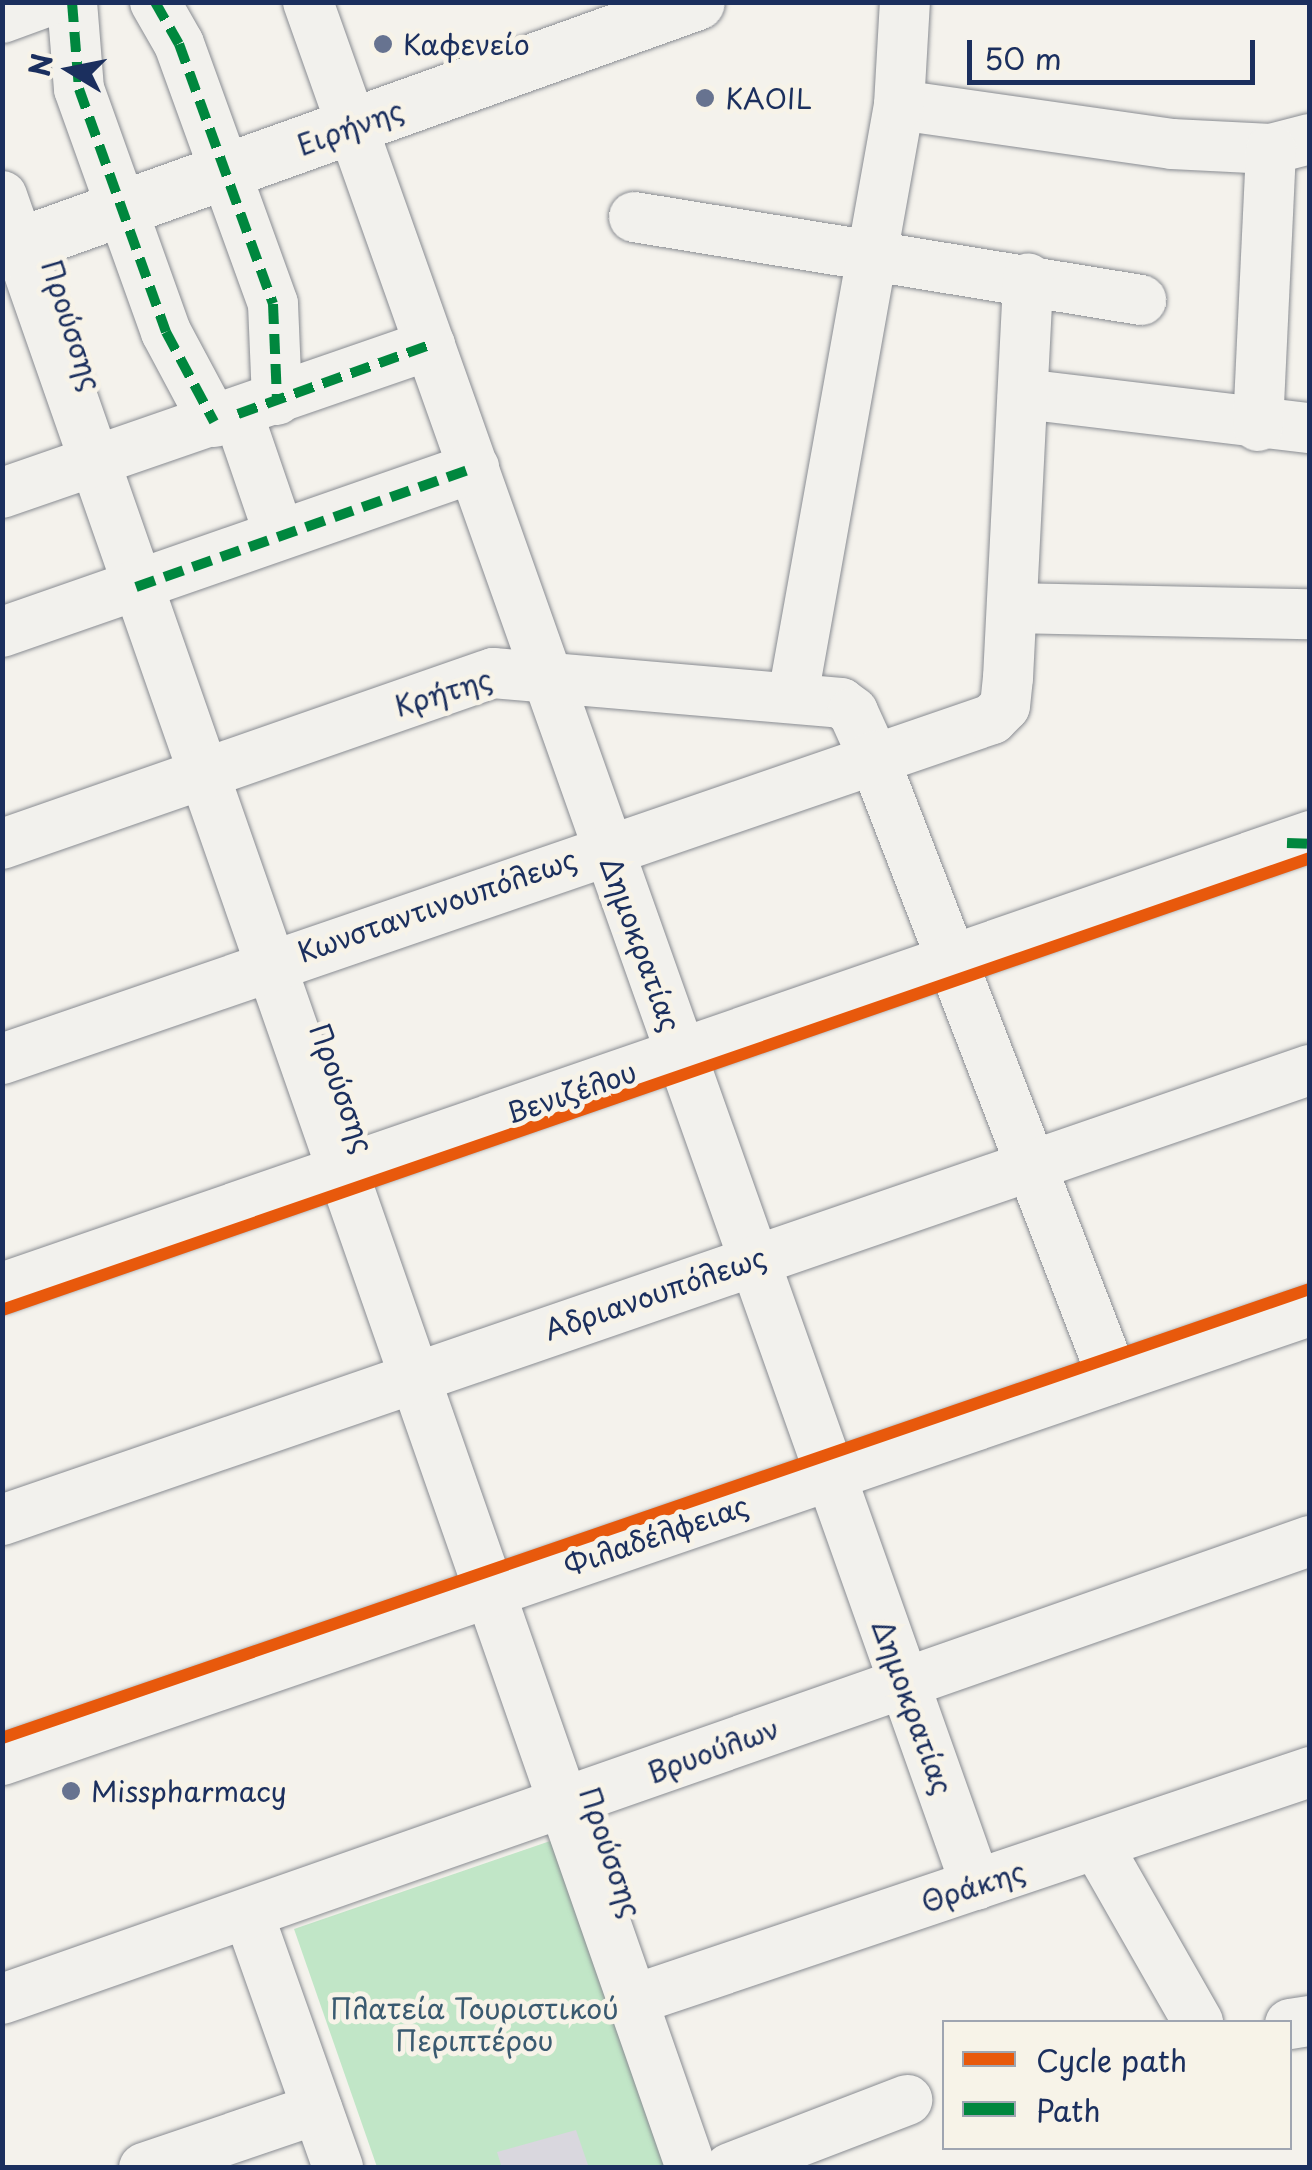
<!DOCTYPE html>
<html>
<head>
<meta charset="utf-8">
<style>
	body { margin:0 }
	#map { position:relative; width:1312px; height:2170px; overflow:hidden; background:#f4f2ec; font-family:"Playpen Sans",sans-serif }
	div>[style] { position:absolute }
	.green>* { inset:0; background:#c1e6c7 }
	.building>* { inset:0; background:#d9d7de }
	.roads { filter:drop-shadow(0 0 2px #898c92) drop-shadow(0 0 2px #898c92) }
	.minor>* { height:50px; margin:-25px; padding:0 25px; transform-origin:25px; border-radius:25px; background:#f2f1ed }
	.major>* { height:55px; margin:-27.5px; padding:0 27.5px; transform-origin:27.5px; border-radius:27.5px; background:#f2f1ed }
	.quiet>* { height:10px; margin-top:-5px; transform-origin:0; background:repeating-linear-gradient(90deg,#00873e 0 20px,transparent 0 30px) }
	.cycleway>* { height:12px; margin:-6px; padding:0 6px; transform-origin:6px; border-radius:6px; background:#e8590c }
	.dots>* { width:28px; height:28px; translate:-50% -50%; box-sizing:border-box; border:5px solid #f7f3e8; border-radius:50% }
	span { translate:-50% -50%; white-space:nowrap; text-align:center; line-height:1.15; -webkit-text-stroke:10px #f7f3e8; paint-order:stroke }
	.poi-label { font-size:28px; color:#1b2f5e }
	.left { translate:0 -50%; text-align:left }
	.street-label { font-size:28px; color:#1b2f5e }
	.park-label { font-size:28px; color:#3a5a70 }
	.frame { position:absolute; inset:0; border:5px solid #1b2f5e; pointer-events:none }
	.legend { position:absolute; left:942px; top:2020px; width:350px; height:130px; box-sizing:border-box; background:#f7f3e8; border:2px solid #9fa5b1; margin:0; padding:12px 18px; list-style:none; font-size:30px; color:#1b2f5e }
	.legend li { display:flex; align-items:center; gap:20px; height:50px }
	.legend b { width:50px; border:2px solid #9fa5b1 }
	.north { position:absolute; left:20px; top:20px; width:100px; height:100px; -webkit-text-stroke:8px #f7f3e8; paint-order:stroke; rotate:280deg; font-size:28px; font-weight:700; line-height:40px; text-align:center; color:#1b2f5e }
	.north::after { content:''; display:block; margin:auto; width:35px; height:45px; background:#1b2f5e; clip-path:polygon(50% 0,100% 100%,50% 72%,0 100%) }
	.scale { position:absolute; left:967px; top:40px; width:288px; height:45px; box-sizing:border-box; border:5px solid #1b2f5e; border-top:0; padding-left:12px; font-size:30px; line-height:35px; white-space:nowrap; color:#1b2f5e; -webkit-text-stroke:8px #f7f3e8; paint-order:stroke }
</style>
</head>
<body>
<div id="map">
	<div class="green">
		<div style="clip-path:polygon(556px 1839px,671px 2167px,377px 2167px,294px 1929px)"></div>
	</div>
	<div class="building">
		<div style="clip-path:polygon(576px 2130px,589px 2168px,502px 2168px,497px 2152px)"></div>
	</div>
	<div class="roads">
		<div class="minor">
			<div style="left:72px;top:2px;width:87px;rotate:85.4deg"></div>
			<div style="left:79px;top:89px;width:258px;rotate:70.3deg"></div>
			<div style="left:166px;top:332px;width:102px;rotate:61.9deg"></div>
			<div style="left:155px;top:2px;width:48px;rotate:60.3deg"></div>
			<div style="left:179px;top:44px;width:276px;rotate:70.1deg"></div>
			<div style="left:273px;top:304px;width:96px;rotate:87.6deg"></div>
			<div style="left:308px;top:2px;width:1998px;rotate:70.47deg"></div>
			<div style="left:2px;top:18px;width:47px;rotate:-20deg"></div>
			<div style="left:899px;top:105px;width:276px;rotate:8.1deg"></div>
			<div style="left:1172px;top:144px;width:99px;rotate:2.9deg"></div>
			<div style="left:1271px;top:149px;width:40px;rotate:-14.4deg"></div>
			<div style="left:2px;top:196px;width:2089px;rotate:70.74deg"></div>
			<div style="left:634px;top:217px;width:514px;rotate:9.3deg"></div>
			<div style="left:1023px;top:394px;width:289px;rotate:6.8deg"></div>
			<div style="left:238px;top:414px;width:127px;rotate:71.1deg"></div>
			<div style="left:1258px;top:426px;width:277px;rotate:-87.3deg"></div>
			<div style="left:2px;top:493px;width:453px;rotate:-19.1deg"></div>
			<div style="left:1012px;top:608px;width:298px;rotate:1.2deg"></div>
			<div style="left:2px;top:632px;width:500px;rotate:-19.2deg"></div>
			<div style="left:793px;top:696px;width:600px;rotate:-79.83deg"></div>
			<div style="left:899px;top:105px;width:103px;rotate:-86.7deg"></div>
			<div style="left:2px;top:844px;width:520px;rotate:-19.2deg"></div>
			<div style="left:493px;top:673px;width:349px;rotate:4.9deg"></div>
			<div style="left:841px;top:703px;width:15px;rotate:37deg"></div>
			<div style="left:853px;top:712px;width:48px;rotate:65.6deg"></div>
			<div style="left:873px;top:756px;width:667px;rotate:68.9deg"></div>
			<div style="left:2px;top:1059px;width:1047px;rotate:-18.95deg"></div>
			<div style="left:992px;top:719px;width:18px;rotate:-45deg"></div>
			<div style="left:1005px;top:706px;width:28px;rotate:-84deg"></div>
			<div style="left:1008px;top:678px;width:400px;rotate:-87.1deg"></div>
			<div style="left:2px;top:1288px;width:1384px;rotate:-19.06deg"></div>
			<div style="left:2px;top:1520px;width:1383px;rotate:-18.99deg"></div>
			<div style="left:2px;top:1760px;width:1383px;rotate:-18.95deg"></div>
			<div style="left:1097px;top:1845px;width:204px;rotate:60.3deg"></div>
			<div style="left:249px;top:1916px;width:267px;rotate:70.5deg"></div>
			<div style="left:2px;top:1999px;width:1386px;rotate:-19.3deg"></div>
			<div style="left:636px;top:1999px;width:711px;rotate:-18.61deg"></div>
			<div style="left:1290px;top:2024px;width:20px;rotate:-9deg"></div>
			<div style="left:144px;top:2168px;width:183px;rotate:-18.8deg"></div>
			<div style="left:730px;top:2168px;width:190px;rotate:-21deg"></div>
		</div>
		<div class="major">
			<div style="left:2px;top:251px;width:738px;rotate:-19.71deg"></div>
		</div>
	</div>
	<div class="quiet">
		<div style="left:72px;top:2px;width:87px;rotate:85.4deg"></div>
		<div style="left:79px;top:89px;width:258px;rotate:70.3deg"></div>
		<div style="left:166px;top:332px;width:102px;rotate:61.9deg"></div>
		<div style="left:155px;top:2px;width:48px;rotate:60.3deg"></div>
		<div style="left:179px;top:44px;width:276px;rotate:70.1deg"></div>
		<div style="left:273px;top:304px;width:96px;rotate:87.6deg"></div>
		<div style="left:238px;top:414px;width:204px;rotate:-19.8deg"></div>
		<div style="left:136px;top:587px;width:358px;rotate:-19.4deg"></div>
		<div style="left:1287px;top:843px;width:23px;rotate:2deg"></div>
	</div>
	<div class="cycleway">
		<div style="left:2px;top:1310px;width:1384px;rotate:-19.06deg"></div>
		<div style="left:2px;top:1738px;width:1383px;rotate:-18.95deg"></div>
	</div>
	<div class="dots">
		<div style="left:383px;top:44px;background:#677390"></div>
		<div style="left:705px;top:98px;background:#677390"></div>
		<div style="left:71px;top:1791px;background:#677390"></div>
	</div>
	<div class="poi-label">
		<span class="left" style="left:403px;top:44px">Καφενείο</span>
		<span class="left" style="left:725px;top:98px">KAOIL</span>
		<span class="left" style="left:91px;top:1791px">Misspharmacy</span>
	</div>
	<div class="street-label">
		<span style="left:350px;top:127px;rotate:-20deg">Ειρήνης</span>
		<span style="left:72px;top:325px;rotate:72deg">Προύσσης</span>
		<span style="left:443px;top:692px;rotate:-17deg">Κρήτης</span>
		<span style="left:437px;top:905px;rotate:-19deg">Κωνσταντινουπόλεως</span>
		<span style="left:641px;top:944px;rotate:70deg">Δημοκρατίας</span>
		<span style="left:342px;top:1088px;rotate:70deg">Προύσσης</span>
		<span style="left:571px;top:1092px;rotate:-19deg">Βενιζέλου</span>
		<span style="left:655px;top:1293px;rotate:-19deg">Αδριανουπόλεως</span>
		<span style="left:656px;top:1535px;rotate:-19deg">Φιλαδέλφειας</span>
		<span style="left:913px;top:1707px;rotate:70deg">Δημοκρατίας</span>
		<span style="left:713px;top:1750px;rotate:-20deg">Βρυούλων</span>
		<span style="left:611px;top:1852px;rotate:71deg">Προύσσης</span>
		<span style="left:973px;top:1886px;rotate:-18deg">Θράκης</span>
	</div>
	<div class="park-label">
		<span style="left:474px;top:2024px">Πλατεία Τουριστικού<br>Περιπτέρου</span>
	</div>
	<div class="frame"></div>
	<ul class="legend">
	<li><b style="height:12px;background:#e8590c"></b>Cycle path</li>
	<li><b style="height:12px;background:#00873e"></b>Path</li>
	</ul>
	<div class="north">N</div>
	<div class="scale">50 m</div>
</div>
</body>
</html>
